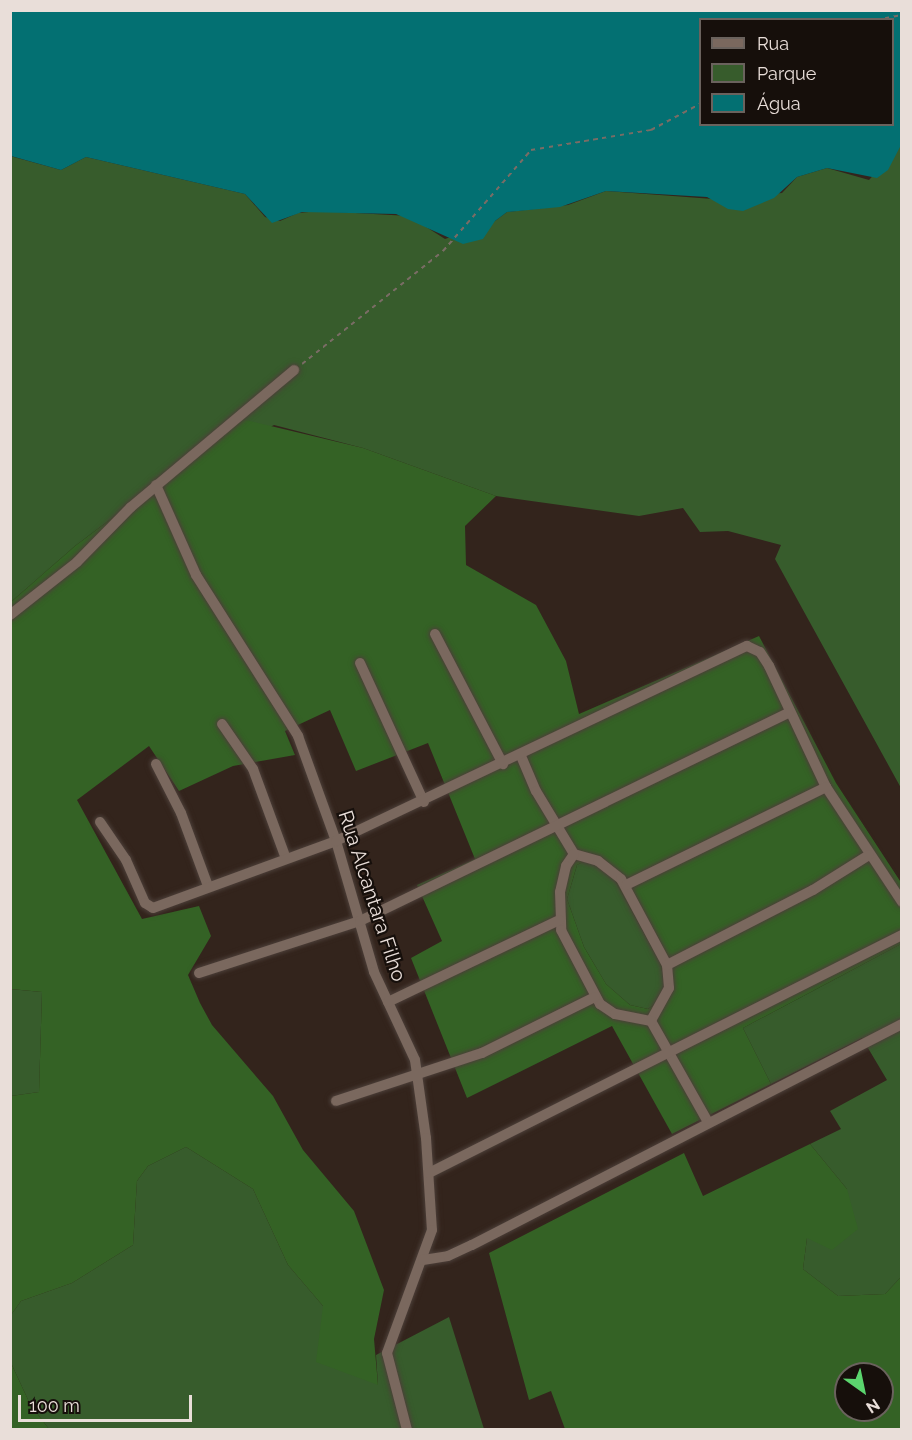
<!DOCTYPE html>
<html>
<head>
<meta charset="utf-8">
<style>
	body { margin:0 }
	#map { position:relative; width:912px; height:1440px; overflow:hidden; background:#33241c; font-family:Raleway,sans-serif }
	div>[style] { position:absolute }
	.green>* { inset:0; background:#375c2c }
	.forest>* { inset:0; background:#346225 }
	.water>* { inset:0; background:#037072 }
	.path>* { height:2px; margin-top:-1px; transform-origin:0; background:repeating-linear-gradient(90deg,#7a6c65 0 4.5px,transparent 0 9px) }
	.roads { filter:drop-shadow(0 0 2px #4c3f39) drop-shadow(0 0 2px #4c3f39) }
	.street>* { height:10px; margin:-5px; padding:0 5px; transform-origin:5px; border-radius:5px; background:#7a685e }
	span { translate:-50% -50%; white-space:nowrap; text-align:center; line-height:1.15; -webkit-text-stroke:4.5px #160f0b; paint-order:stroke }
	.street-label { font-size:20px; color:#e9ded9 }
	.frame { position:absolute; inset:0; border:12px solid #e9ded9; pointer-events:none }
	.legend { position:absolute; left:699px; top:18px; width:195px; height:108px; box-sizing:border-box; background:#160f0b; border:2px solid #6a625d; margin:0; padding:8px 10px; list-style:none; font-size:18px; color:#e9ded9 }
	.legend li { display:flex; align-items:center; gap:12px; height:30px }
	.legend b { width:30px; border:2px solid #6a625d }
	.north { position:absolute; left:834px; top:1362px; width:60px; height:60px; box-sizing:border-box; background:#160f0b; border:2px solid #6a625d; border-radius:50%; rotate:147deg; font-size:16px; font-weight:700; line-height:24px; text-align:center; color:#e9ded9 }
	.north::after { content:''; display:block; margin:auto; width:21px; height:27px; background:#5bd56e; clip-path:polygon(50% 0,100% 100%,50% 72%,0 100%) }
	.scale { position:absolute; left:18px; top:1395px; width:174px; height:27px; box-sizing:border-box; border:3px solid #e9ded9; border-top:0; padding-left:8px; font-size:18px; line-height:21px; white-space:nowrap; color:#e9ded9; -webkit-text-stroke:4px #160f0b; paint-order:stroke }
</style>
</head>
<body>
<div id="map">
	<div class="green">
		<div style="clip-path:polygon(901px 145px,901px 788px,775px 559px,781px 545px,728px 531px,700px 532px,683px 508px,639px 516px,496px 496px,363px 448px,274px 425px,156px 485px,75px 546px,11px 602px,10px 156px,61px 170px,86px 157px,245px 194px,265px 217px,280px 221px,298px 213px,319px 211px,409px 216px,445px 239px,495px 221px,507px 212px,568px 205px,606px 191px,713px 199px,782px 193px,797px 177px,827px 168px,869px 180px)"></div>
		<div style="clip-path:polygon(588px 859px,613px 877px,660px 962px,665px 986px,658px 1002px,648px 1009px,630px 1005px,606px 984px,584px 947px,567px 899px,577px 865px)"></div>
		<div style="clip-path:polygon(901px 944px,900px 1278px,885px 1294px,838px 1296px,803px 1269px,807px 1238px,847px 1189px,810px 1144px,841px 1129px,830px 1111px,887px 1080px,862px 1038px,771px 1084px,743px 1028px)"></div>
		<div style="clip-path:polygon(10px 989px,42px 992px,39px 1092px,11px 1096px)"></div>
		<div style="clip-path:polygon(186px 1147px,253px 1189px,288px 1265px,323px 1306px,378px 1385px,376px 1355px,449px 1317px,484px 1429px,49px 1429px,30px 1404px,11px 1363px,11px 1315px,21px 1301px,72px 1283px,133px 1245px,137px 1181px,148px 1166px)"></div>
	</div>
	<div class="forest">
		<div style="clip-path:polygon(evenodd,233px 417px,363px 448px,496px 496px,465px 526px,466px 565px,536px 605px,566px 661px,579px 714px,759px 636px,836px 783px,902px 884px,901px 944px,743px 1028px,771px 1084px,672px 1134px,612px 1026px,467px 1098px,411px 958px,442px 941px,417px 885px,475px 859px,428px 743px,356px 771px,330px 710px,285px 731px,295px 755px,233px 766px,179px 791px,149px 746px,77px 800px,142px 919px,199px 906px,211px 936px,188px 975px,200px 1003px,212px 1025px,273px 1096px,303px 1150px,354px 1211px,384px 1290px,374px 1339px,378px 1385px,316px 1362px,323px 1306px,288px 1265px,253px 1189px,186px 1147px,148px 1166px,137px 1181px,133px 1245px,72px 1283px,21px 1301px,11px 1315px,11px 1096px,39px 1092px,42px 992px,11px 989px,11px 602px,75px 546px,156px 485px,233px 417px,588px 859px,613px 877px,660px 962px,665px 986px,658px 1002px,648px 1009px,630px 1005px,606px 984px,584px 947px,567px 899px,577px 865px,588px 859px)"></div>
		<div style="clip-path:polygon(evenodd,810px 1144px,847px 1189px,858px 1229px,832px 1250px,807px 1238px,803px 1269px,838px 1296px,885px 1294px,900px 1278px,901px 1251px,901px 1429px,565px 1429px,551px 1391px,529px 1400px,489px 1253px,684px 1153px,703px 1196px,810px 1144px,846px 1374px,882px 1374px,882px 1410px,846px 1410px,846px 1374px)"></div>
		<div style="clip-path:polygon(11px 1363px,30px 1404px,49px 1429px,11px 1429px)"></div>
	</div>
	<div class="water">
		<div style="clip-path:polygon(evenodd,10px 11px,901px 11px,901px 145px,888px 170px,877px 178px,827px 168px,797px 177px,774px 198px,743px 211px,728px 209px,707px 197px,606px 191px,560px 207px,507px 212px,495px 221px,483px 239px,463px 244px,396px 214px,302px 212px,272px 223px,245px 194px,86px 157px,61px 170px,11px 156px,10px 11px,700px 20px,892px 20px,892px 124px,700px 124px,700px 20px)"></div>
	</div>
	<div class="path">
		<div style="left:876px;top:20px;width:26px;rotate:-11deg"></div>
		<div style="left:302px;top:364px;width:181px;rotate:-38.7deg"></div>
		<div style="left:443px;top:251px;width:134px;rotate:-48.9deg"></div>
		<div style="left:531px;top:150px;width:122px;rotate:-9.5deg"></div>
		<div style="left:651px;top:130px;width:55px;rotate:-28deg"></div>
	</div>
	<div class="roads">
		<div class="street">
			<div style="left:156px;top:485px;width:98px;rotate:66deg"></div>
			<div style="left:196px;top:575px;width:191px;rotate:57.6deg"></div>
			<div style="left:298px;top:736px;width:112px;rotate:70.1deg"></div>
			<div style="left:336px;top:841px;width:136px;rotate:73.8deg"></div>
			<div style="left:374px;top:972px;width:97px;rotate:65deg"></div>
			<div style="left:415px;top:1060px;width:79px;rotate:82deg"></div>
			<div style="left:426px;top:1138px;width:92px;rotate:86.3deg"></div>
			<div style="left:432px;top:1230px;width:131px;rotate:110.1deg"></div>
			<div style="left:387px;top:1353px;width:80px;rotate:75.4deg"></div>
			<div style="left:10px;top:615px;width:85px;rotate:-38.3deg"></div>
			<div style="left:77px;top:562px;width:77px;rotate:-45.5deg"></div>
			<div style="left:131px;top:507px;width:213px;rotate:-40deg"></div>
			<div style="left:435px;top:634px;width:147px;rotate:62.4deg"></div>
			<div style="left:360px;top:663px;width:153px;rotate:65.3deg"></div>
			<div style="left:222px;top:724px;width:55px;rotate:55.4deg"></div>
			<div style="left:253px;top:769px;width:93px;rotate:69.8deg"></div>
			<div style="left:521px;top:756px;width:38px;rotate:67deg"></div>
			<div style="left:536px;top:791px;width:74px;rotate:58.9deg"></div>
			<div style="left:574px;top:854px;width:25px;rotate:16deg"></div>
			<div style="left:598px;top:861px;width:29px;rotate:38deg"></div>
			<div style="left:621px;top:879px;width:98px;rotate:61.9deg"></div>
			<div style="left:667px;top:965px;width:23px;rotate:85deg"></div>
			<div style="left:669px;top:988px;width:38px;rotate:119deg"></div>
			<div style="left:651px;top:1021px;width:116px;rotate:60.6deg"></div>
			<div style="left:156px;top:764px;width:55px;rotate:63deg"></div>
			<div style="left:181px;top:813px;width:78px;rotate:69.7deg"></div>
			<div style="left:100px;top:822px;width:46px;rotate:55.6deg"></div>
			<div style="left:126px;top:860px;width:47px;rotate:66.2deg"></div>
			<div style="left:145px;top:903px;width:9px;rotate:32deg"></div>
			<div style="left:153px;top:908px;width:195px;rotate:-20.1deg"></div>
			<div style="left:336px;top:841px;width:455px;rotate:-25.4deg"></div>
			<div style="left:747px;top:646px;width:14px;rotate:25deg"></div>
			<div style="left:760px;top:652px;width:17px;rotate:57deg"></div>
			<div style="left:769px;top:666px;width:134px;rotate:64.8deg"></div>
			<div style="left:826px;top:787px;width:138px;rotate:56.5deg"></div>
			<div style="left:574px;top:854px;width:14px;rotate:124deg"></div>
			<div style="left:566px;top:866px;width:27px;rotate:103deg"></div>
			<div style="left:560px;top:892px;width:38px;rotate:88deg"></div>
			<div style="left:561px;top:930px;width:84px;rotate:62.2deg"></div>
			<div style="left:600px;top:1004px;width:18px;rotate:34deg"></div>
			<div style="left:615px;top:1014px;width:37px;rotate:11deg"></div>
			<div style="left:626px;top:885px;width:223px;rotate:-26.1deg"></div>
			<div style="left:667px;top:965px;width:164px;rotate:-27.2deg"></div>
			<div style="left:813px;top:890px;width:66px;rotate:-32deg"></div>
			<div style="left:199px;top:973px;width:169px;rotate:-17.9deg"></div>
			<div style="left:360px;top:921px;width:476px;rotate:-25.9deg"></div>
			<div style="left:388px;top:1002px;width:190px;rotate:-25.6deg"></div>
			<div style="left:336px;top:1101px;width:154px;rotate:-18.2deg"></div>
			<div style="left:482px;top:1053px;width:126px;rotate:-26.4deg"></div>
			<div style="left:429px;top:1173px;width:530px;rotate:-26.71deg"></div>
			<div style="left:423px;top:1260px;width:25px;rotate:-9deg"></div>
			<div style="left:448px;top:1256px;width:26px;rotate:-25deg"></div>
			<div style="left:472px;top:1245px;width:483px;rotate:-27.2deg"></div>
		</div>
	</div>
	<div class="street-label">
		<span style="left:372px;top:896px;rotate:72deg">Rua Alcantara Filho</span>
	</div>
	<div class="frame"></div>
	<ul class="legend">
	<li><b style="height:8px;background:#7a685e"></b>Rua</li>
	<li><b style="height:16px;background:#375c2c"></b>Parque</li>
	<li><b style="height:16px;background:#037072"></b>Água</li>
	</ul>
	<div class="north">N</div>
	<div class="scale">100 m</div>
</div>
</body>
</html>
